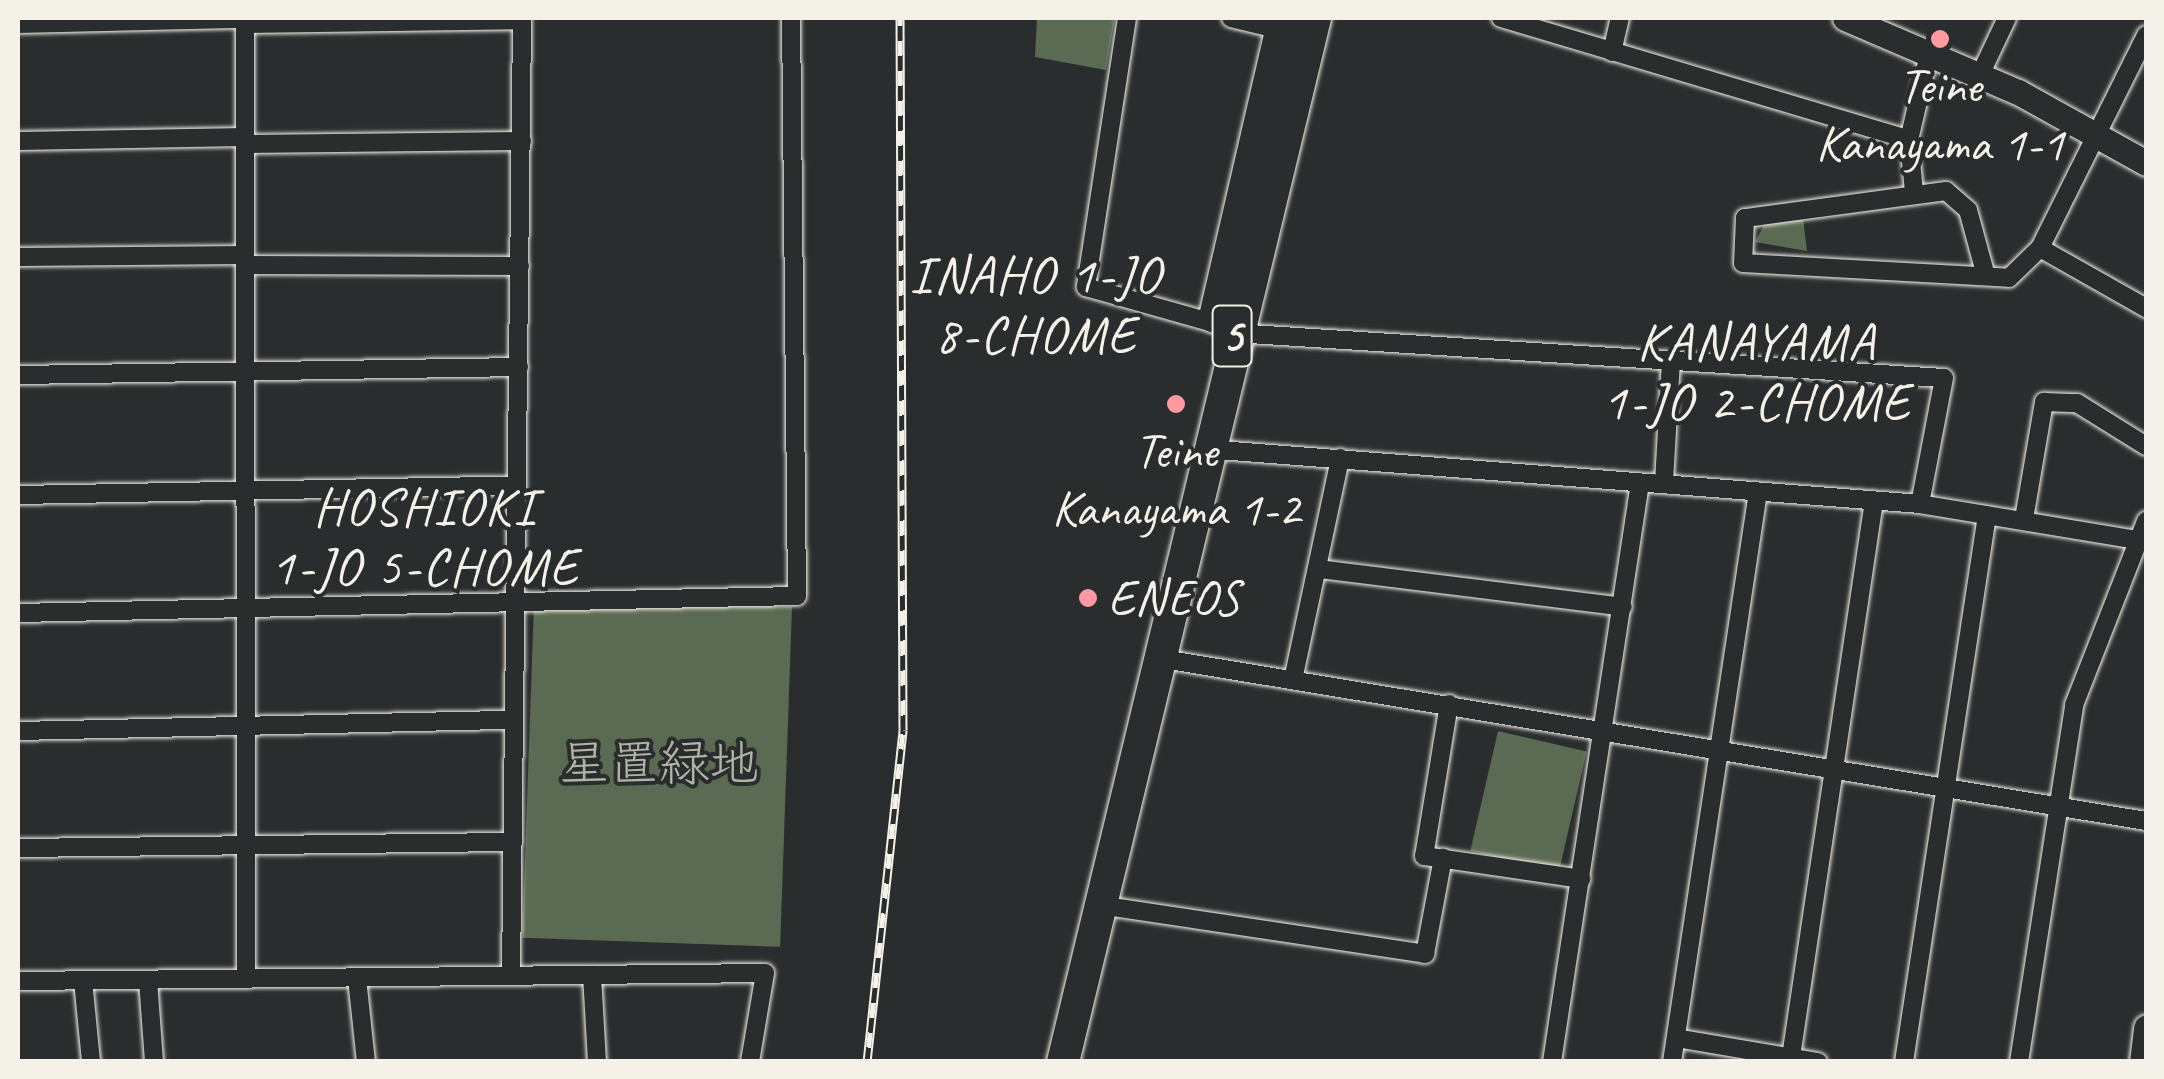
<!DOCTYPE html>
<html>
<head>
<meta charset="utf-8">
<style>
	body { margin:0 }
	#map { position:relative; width:2164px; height:1079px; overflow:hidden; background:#2a2d2e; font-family:Caveat,"Klee One",sans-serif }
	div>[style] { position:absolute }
	.green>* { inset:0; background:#5b6a53; transform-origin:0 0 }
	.roads { filter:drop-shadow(0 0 2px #f4f1e8) drop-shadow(0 0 2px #f4f1e8) }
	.street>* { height:18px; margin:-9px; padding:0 9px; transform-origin:9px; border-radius:9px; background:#2a2d2e }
	.secondary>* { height:25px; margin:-12.5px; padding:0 12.5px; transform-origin:12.5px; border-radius:12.5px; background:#2a2d2e }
	.highway>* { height:32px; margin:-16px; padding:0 16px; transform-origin:16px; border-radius:16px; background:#2a2d2e }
	.rail>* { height:9px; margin-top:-4.5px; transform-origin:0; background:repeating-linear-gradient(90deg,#2a2d2e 0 15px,#f4f1e8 0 30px); box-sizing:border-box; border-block:2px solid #f4f1e8 }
	.dots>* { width:28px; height:28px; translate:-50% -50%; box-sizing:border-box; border:5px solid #2a2d2e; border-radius:50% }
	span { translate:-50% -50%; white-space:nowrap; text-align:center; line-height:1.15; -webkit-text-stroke:8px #2a2d2e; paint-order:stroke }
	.shield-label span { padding:2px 8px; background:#2a2d2e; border:2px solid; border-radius:8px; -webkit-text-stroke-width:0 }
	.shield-label { font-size:48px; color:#f4f1e8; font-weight:700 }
	.poi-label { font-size:50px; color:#f4f1e8 }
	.left { translate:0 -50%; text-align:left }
	.park-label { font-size:50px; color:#afb4a5 }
	.neighbourhood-label { font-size:52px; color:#f4f1e8; letter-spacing:2.5px }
	.frame { position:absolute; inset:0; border:20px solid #f4f1e8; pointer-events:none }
</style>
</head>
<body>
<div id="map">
	<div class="green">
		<div style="clip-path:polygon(1037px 18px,1115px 18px,1106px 70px,1035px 57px)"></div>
		<div style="clip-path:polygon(1803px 218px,1807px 251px,1755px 242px,1764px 225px)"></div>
		<div style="left:792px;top:607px;width:340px;height:258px;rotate:92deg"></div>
		<div style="left:1498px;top:731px;width:91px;height:123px;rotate:13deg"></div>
	</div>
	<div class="roads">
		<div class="street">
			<div style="left:245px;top:18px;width:961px;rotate:89.94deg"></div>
			<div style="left:1127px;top:18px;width:272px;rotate:98.7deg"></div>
			<div style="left:1086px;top:287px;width:132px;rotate:15.8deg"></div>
			<div style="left:1231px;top:18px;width:51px;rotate:13.5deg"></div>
			<div style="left:1501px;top:18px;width:426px;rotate:16.6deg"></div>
			<div style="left:18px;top:24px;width:227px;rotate:-1.3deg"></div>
			<div style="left:245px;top:24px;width:277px;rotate:-0.8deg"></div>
			<div style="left:1612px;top:52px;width:35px;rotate:-77deg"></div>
			<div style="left:1980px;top:75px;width:63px;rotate:-64.7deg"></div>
			<div style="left:18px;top:141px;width:227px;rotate:-1deg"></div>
			<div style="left:245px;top:144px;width:277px;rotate:-0.6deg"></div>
			<div style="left:1914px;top:192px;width:52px;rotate:-95.5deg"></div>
			<div style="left:1909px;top:140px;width:88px;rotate:-76.9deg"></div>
			<div style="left:2040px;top:248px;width:122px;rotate:29.5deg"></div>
			<div style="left:18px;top:257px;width:227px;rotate:-0.5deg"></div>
			<div style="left:245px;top:265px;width:275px;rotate:0.2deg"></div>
			<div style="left:1986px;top:276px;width:68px;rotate:-105.3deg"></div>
			<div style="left:1968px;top:210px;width:29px;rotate:-139deg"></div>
			<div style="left:1946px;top:191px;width:203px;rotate:172.3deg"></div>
			<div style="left:1745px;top:218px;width:45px;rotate:92.5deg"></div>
			<div style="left:1743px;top:263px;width:266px;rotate:3.2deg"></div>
			<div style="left:2009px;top:278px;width:43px;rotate:-44.1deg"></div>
			<div style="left:2040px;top:248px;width:238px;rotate:-63.5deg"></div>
			<div style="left:1234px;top:333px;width:711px;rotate:3.63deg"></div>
			<div style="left:1944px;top:378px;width:128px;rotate:100.8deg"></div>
			<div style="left:18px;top:375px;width:501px;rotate:-0.91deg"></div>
			<div style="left:1206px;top:449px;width:716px;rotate:4.4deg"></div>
			<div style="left:1920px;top:504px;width:221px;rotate:9.4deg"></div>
			<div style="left:1664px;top:482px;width:121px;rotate:-86.7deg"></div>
			<div style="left:18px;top:495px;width:499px;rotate:-1.1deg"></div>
			<div style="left:2024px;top:519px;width:119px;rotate:-80.3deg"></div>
			<div style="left:2044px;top:402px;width:33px;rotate:2deg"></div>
			<div style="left:2077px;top:403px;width:81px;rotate:31.9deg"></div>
			<div style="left:1319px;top:569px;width:306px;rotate:7.1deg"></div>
			<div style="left:18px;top:613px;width:779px;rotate:-1.25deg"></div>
			<div style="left:797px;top:596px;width:578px;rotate:-90.59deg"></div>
			<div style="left:1157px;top:658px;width:1002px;rotate:9.36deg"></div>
			<div style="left:1293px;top:680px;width:227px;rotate:-78deg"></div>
			<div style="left:1449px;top:704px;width:154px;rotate:99.3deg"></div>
			<div style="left:1424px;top:856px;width:159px;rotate:8.3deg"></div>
			<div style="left:18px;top:731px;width:495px;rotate:-1.3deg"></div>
			<div style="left:18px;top:848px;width:495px;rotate:-0.7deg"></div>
			<div style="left:1099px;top:905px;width:330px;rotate:8.5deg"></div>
			<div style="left:1425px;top:954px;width:98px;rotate:-79.4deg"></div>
			<div style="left:592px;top:975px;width:87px;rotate:86.7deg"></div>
			<div style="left:511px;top:976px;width:958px;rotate:-89.34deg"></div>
			<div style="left:357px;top:978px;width:84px;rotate:83.9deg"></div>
			<div style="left:83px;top:980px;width:82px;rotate:84.4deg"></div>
			<div style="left:148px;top:980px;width:82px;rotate:85.8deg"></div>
			<div style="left:18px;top:981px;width:747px;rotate:-0.61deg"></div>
			<div style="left:765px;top:973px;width:90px;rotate:99.6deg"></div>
			<div style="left:1676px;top:1038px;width:144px;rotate:9.6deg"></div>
			<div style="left:1791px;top:1057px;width:562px;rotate:-81.51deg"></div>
			<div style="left:1552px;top:1062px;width:586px;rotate:-81.36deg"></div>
			<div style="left:1672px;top:1062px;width:576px;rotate:-81.42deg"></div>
			<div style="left:1904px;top:1062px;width:553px;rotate:-81.37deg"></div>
			<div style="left:2019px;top:1062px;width:361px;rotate:-81.2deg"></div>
			<div style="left:2074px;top:705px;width:198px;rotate:-68.6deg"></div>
		</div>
		<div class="secondary">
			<div style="left:1845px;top:18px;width:188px;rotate:23.2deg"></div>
			<div style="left:2018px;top:92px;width:146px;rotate:29deg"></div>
			<div style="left:2142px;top:1062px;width:35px;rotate:-83deg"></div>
		</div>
		<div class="highway">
			<div style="left:1215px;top:317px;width:307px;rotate:-77deg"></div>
			<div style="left:1063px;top:1062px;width:1074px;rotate:-76.43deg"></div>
		</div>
	</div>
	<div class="rail">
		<div style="left:867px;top:1062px;width:334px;rotate:-83.8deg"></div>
		<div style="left:903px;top:730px;width:712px;rotate:-90.24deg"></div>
	</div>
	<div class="dots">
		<div style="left:1940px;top:39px;background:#ff9aa2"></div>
		<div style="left:1176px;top:404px;background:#ff9aa2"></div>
		<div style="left:1088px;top:598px;background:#ff9aa2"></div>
	</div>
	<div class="shield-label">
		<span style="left:1232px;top:336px">5</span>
	</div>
	<div class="poi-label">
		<span style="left:1940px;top:114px">Teine<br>Kanayama 1-1</span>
		<span style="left:1176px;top:479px">Teine<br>Kanayama 1-2</span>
		<span class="left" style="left:1108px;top:598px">ENEOS</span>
	</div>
	<div class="park-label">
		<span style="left:659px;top:764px">星置緑地</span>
	</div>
	<div class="neighbourhood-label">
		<span style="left:1036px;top:306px">INAHO 1-JO<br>8-CHOME</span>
		<span style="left:1757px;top:373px">KANAYAMA<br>1-JO 2-CHOME</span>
		<span style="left:425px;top:538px">HOSHIOKI<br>1-JO 5-CHOME</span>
	</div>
	<div class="frame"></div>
</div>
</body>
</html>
